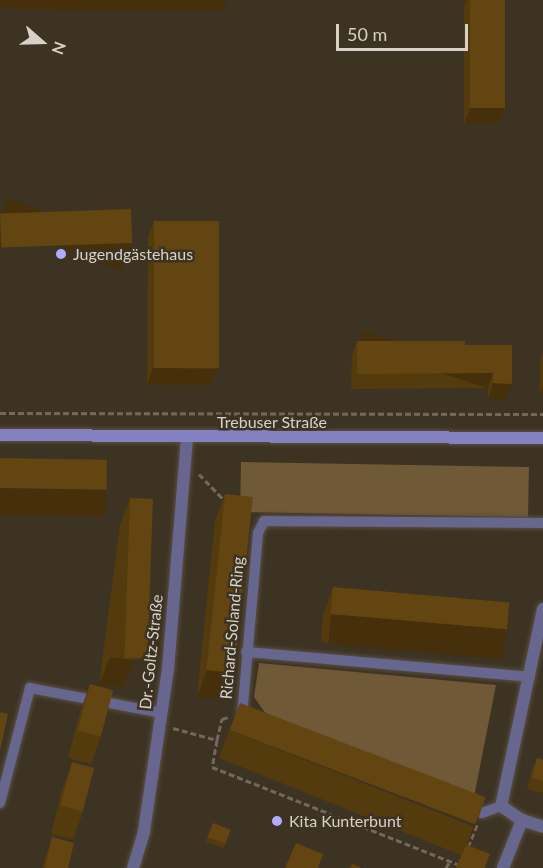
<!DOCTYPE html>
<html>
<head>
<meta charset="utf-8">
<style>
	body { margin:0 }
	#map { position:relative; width:543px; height:868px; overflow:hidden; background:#3d3323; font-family:Lato,sans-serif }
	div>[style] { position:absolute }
	.green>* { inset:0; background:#6f5937; transform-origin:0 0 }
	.path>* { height:3px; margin-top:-1.5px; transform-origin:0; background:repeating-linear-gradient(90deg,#72695c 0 6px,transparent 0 9px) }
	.roads { filter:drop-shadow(0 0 2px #594f41) drop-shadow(0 0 2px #594f41) }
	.lane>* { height:10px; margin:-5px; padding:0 5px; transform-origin:5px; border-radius:5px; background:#67668e }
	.street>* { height:12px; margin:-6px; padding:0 6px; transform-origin:6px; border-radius:6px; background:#67668e }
	.secondary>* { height:12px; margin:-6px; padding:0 6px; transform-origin:6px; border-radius:6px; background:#8381c0 }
	.wall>* { inset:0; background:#543b0e; transform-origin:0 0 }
	.shaded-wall>* { inset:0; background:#45300b; transform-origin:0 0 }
	.building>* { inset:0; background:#624510; transform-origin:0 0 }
	.dots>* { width:16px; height:16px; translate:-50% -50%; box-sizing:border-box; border:3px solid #3d3323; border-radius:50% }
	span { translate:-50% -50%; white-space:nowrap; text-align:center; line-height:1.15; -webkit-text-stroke:5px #3d3323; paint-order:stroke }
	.poi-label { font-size:16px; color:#d7d1c8 }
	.left { translate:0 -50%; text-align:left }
	.street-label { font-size:16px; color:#d7d1c8 }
	.north { position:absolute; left:12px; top:12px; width:60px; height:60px; -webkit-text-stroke:4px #3d3323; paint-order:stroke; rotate:110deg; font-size:16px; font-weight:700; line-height:24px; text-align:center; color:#d7d1c8 }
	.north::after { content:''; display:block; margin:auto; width:21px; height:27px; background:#d7d1c8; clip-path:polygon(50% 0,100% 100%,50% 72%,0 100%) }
	.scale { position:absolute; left:336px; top:24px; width:132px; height:27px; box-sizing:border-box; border:3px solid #d7d1c8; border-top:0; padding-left:8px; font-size:18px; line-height:21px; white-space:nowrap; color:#d7d1c8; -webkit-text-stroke:4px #3d3323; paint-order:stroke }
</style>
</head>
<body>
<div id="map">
	<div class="green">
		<div style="left:241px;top:462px;width:288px;height:50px;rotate:1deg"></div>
		<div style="clip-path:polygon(259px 663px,496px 685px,474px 797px,268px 717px,254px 697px)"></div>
	</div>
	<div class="path">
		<div style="left:0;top:413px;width:543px;rotate:0.11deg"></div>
		<div style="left:199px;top:474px;width:37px;rotate:46deg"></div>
		<div style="left:173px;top:728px;width:46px;rotate:15.3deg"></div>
		<div style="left:217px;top:740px;width:22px;rotate:-77deg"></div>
		<div style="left:222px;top:719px;width:6px;rotate:-18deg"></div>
		<div style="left:217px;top:740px;width:27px;rotate:100deg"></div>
		<div style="left:212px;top:767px;width:266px;rotate:21.6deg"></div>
		<div style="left:468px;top:847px;width:24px;rotate:-68deg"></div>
		<div style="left:446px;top:868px;width:8px;rotate:-60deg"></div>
	</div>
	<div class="roads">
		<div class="lane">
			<div style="left:246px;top:652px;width:285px;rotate:5deg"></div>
			<div style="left:242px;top:716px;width:184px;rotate:-85deg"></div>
			<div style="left:258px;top:533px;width:13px;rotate:-63deg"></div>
			<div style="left:264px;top:521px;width:279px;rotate:0.4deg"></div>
			<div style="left:0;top:803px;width:119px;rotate:-75.4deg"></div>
			<div style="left:30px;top:688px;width:134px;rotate:10.7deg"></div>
			<div style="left:468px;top:807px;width:15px;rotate:23deg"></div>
			<div style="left:482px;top:813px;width:20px;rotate:-20deg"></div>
		</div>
		<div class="street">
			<div style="left:543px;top:609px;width:201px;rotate:102deg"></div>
			<div style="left:501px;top:806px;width:25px;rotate:34deg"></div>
			<div style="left:522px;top:820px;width:22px;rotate:18deg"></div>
			<div style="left:133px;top:868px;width:39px;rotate:-73deg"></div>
			<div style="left:144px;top:831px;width:164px;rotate:-81.6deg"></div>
			<div style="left:168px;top:669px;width:232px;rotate:-85.3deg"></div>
			<div style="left:503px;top:868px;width:52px;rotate:-68.4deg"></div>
		</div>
		<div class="secondary">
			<div style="left:0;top:435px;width:543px;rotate:0.32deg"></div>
		</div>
	</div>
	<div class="wall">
		<div style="clip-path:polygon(466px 0,505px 0,499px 124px,464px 124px,464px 8px)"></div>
		<div style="clip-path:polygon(154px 221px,217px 369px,211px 385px,147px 385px,148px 237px)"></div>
		<div style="clip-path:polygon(357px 341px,465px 345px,512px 345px,506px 399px,488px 399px,488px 388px,351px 389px,352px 356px)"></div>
		<div style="clip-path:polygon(543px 352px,543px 394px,540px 394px,540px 361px)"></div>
		<div style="clip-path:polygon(225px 494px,235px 673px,225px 700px,197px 697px,215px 521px)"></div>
		<div style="clip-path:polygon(130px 498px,134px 660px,124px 687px,99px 685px,120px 525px)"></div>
		<div style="clip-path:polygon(333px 587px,506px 630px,496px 658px,321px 642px,323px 615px)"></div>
		<div style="clip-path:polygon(90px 684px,101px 736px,91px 764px,68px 758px,80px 712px)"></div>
		<div style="clip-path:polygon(229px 730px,475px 827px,468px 845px,490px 854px,485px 868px,456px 868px,461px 855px,219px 758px)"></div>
		<div style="clip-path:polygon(537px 758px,543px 760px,543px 793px,527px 789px,532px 770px)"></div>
		<div style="clip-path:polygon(72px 762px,83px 812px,73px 839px,51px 834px,62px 790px)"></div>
		<div style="left:213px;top:823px;width:19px;height:20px;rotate:21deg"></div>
		<div style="clip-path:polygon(52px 837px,68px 868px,42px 868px)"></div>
	</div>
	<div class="shaded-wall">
		<div style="clip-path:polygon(0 0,227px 0,223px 11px,0 9px)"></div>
		<div style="clip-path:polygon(470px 108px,505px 108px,499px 124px,464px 124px)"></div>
		<div style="left:132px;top:243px;width:30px;height:132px;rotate:110deg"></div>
		<div style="clip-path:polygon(153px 368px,217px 369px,211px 385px,147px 385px)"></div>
		<div style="left:493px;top:373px;width:16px;height:136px;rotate:108deg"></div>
		<div style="clip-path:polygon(493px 383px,512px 384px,506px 399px,488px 399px)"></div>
		<div style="clip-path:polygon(543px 385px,543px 394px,540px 394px)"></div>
		<div style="left:0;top:488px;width:106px;height:27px;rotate:1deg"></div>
		<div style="left:331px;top:614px;width:176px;height:30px;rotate:5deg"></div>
		<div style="clip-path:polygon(110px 657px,134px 660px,124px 687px,99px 685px)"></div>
		<div style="clip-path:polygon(207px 670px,235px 673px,225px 700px,197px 697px)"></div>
		<div style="clip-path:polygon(485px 799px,475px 827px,463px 856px,473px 828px)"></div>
	</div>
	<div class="building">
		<div style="left:470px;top:0;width:35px;height:108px"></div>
		<div style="left:131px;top:209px;width:34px;height:131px;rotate:88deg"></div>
		<div style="left:154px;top:221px;width:65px;height:147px"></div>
		<div style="clip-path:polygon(357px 341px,465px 341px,465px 345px,512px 345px,512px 384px,493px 383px,493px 373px,357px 374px)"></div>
		<div style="left:0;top:458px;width:107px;height:30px;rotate:1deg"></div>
		<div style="left:225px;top:494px;width:28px;height:177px;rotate:6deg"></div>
		<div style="left:130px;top:498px;width:23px;height:160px;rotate:2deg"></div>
		<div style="left:333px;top:587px;width:177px;height:27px;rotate:5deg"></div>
		<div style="left:90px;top:684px;width:24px;height:48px;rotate:15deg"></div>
		<div style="left:240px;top:703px;width:263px;height:29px;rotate:21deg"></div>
		<div style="clip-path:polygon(0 712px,8px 714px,0 751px)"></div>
		<div style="clip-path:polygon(537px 758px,543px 760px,543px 781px,532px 778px)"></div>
		<div style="left:72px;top:762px;width:23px;height:45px;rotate:15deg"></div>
		<div style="left:213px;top:823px;width:19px;height:15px;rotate:21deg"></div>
		<div style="clip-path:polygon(52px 837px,74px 843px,68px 868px,45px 868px)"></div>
		<div style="clip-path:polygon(296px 843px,323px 854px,318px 868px,285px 868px)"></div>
		<div style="clip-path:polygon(466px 845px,490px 854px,484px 868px,456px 868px)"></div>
		<div style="clip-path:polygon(352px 864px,362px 868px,350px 868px)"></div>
	</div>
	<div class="dots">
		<div style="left:61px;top:254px;background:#b0aefa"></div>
		<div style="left:277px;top:821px;background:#b0aefa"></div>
	</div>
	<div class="poi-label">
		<span class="left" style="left:73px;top:254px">Jugendgästehaus</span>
		<span class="left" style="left:289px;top:821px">Kita Kunterbunt</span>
	</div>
	<div class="street-label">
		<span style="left:272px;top:422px">Trebuser Straße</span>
		<span style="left:232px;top:628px;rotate:-85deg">Richard-Soland-Ring</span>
		<span style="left:151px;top:652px;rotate:-84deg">Dr.-Goltz-Straße</span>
	</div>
	<div class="north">N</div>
	<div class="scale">50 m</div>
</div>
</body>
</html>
